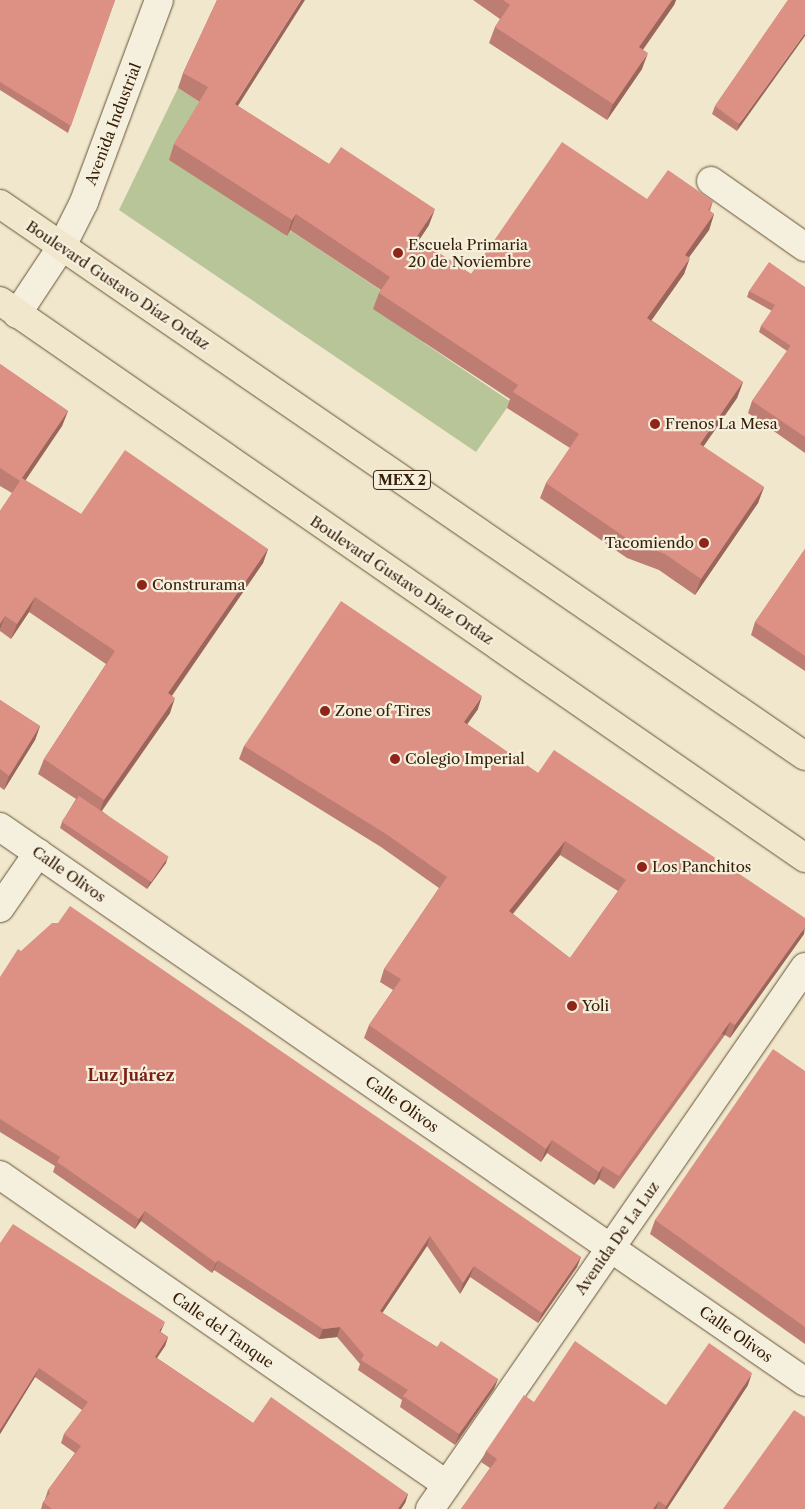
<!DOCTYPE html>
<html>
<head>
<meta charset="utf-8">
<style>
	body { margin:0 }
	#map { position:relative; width:805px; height:1509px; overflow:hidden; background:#f0e7cc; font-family:"Libre Caslon Text",serif }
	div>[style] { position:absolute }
	.green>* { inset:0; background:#b8c599 }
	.roads { filter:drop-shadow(0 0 1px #665238) drop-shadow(0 0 1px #665238) }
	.minor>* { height:28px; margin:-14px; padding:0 14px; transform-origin:14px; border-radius:14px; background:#f5efde }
	.tertiary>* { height:28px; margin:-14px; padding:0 14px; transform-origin:14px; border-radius:14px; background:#f5efde }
	.primary>* { height:28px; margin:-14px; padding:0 14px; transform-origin:14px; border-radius:14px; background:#f0e7cc }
	.wall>* { inset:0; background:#bd7d72 }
	.shaded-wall>* { inset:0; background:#9a665c; transform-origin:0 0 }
	.building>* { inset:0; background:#dc9184; transform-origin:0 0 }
	.dots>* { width:14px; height:14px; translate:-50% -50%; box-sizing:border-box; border:2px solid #f5efde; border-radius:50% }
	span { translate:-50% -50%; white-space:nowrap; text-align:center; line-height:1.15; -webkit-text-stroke:4.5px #f5efde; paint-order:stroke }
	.shield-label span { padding:1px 4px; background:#f5efde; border:1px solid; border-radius:4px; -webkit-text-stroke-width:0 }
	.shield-label { font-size:14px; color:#382007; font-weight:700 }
	.street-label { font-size:15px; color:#382007 }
	.poi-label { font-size:15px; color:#382007 }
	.left { translate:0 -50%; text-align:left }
	.right { translate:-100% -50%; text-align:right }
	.neighbourhood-label { font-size:16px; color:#7a1f14; font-weight:700 }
</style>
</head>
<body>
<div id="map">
	<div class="green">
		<div style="clip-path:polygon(178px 88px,202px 103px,286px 236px,290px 230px,385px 293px,374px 309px,511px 402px,476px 452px,119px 210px)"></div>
	</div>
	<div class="roads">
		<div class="minor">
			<div style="left:711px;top:181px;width:115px;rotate:35.1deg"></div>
			<div style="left:0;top:827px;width:978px;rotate:34.58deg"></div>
			<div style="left:0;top:908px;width:67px;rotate:-55.4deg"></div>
			<div style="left:0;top:1175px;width:543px;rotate:34.72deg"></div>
			<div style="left:430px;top:1509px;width:659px;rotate:-55.32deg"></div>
		</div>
		<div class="tertiary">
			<div style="left:17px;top:314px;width:82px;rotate:-56.5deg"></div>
			<div style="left:62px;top:246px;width:49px;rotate:-63.4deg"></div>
			<div style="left:84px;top:202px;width:215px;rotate:-69.6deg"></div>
		</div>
		<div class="primary">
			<div style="left:0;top:204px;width:976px;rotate:34.44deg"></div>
			<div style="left:0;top:301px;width:979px;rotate:34.68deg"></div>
		</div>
	</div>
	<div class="wall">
		<div style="clip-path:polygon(0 0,115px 0,68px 133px,0 90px)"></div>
		<div style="clip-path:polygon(217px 0,238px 106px,329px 164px,429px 225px,419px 240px,471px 274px,647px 199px,713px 201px,710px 211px,714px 214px,709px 230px,689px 257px,684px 274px,651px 320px,743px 382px,737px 398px,703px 447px,764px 487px,758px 503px,695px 595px,659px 570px,627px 558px,540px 498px,546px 483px,570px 448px,507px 408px,510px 399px,373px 309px,379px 293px,381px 290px,290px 230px,287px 236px,169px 160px,174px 144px,200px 102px,178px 88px,183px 73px)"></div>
		<div style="clip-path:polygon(473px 0,676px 0,674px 5px,643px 50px,642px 69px,607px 120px,489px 43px,495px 27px,500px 19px)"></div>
		<div style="clip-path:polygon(788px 0,737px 131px,712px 114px,715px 106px)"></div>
		<div style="clip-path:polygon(805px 287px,805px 453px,748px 413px,752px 401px,787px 351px,759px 332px,761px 326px,772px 311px,747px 297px,749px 291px)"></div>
		<div style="clip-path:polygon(0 364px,68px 411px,62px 426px,25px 480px,81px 514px,268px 549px,263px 563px,172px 696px,170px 713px,102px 811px,166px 863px,147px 889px,60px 828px,62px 822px,76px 799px,38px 774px,44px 759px,106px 664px,29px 612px,11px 639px,0 631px,0 511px,12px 493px,0 486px)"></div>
		<div style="clip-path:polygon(805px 549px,805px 671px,751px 635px,755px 622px)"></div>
		<div style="clip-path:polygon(0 700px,40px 726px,35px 740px,4px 790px,0 787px)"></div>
		<div style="clip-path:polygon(evenodd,478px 709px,467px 724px,538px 773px,804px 934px,730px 1038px,725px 1035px,614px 1189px,599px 1179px,594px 1185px,547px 1153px,541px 1162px,364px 1038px,369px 1025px,393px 990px,380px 982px,384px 969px,439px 888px,381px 847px,239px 759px,244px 746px,478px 709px,560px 855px,618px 891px,570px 958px,513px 914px,560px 855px)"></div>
		<div style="clip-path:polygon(0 977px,581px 1257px,577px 1267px,538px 1323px,470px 1277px,460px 1294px,427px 1246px,382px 1313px,437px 1347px,498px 1379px,494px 1389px,455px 1445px,400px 1407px,402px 1400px,358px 1370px,360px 1364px,337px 1337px,319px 1339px,214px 1270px,212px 1273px,141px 1221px,135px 1229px,53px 1172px,55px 1166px,0 1132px)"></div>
		<div style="clip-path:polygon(805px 1071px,805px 1344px,650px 1234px,655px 1220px)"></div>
		<div style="clip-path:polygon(0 1243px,161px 1332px,168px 1337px,165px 1346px,157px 1358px,253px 1423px,408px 1494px,405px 1503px,401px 1509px,41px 1509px,43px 1502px,45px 1500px,45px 1499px,48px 1490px,75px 1453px,61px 1443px,64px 1434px,82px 1410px,35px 1377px,0 1434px)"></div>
		<div style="clip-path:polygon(748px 1385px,667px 1509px,461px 1509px,490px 1468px,481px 1462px,486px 1451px,534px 1402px,666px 1405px)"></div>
	</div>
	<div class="shaded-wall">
		<div style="clip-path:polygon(301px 0,305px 0,229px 120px,235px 104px)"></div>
		<div style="clip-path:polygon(672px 0,676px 0,674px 5px,633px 63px,639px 47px)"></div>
		<div style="clip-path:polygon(805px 33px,805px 36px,737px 131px,739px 124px)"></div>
		<div style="clip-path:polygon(648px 53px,642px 69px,607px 120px,613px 104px)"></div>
		<div style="clip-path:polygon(435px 209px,429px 225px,410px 254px,416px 238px)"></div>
		<div style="clip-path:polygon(296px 214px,290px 230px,287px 236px,292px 220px)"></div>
		<div style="clip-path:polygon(714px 214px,709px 230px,679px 271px,685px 255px)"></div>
		<div style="clip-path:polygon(690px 258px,684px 274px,642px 334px,647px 318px)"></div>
		<div style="clip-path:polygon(743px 382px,737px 398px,694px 460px,700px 444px)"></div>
		<div style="clip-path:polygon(68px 411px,62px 426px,17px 493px,22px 478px)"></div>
		<div style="clip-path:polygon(764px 487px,758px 503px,695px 595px,701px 579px)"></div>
		<div style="clip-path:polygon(268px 549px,263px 563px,163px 708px,168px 693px)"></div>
		<div style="clip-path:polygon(35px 597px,29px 612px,11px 639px,17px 624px)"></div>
		<div style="clip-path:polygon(5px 616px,0 629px,0 624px)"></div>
		<div style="clip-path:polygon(482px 696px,478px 709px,459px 736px,464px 722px)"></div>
		<div style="clip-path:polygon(175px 698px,170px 713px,99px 814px,104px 800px)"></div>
		<div style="clip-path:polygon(40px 726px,35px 740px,4px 790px,9px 776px)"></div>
		<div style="clip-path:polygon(565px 841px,560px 855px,504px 924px,509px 911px)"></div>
		<div style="clip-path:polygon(168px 857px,166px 863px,147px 889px,150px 882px)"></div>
		<div style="clip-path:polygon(805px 927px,804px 934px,730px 1038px,735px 1025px)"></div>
		<div style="left:730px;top:1022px;width:14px;height:190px;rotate:111deg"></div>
		<div style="clip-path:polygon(552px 1140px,547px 1153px,541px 1162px,546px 1149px)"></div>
		<div style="clip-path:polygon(603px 1166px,599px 1179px,594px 1185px,599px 1172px)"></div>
		<div style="clip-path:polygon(145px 1211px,141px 1221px,135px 1229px,139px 1219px)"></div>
		<div style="clip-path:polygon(430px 1236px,427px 1246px,377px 1321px,380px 1311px)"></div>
		<div style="clip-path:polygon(581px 1257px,577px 1267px,538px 1323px,542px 1313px)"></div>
		<div style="clip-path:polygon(218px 1260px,214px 1270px,212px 1273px,216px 1263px)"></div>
		<div style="clip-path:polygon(474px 1266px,470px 1277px,460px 1294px,463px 1283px)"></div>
		<div style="clip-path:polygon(165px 1322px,161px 1331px,156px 1340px,159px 1331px)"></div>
		<div style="clip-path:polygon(340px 1327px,337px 1337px,319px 1339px,323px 1329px)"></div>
		<div style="clip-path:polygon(168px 1337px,165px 1346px,152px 1365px,155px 1357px)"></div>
		<div style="clip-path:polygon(39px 1368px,35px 1377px,0 1434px,0 1430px)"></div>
		<div style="clip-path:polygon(752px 1373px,748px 1385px,667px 1509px,665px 1509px,666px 1506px)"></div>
		<div style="clip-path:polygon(498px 1379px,494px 1389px,455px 1445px,459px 1434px)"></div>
		<div style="clip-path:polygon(408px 1494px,405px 1503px,401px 1509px,398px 1509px)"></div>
		<div style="clip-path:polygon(659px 1501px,656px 1509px,653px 1509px)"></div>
	</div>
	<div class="building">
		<div style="clip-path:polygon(0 0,115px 0,71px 126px,0 82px)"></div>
		<div style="clip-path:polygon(217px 0,301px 0,235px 104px,329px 164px,341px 147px,435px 209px,416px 238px,471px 274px,562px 142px,647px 199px,668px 170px,713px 201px,708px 210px,714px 214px,685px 255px,690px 258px,647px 318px,743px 382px,700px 444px,764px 487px,701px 579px,665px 554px,632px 542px,546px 483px,579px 434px,513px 392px,518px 385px,379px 293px,390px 277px,296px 214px,292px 220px,174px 144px,208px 87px,183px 73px)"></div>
		<div style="clip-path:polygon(503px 0,672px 0,639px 47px,648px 53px,613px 104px,495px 27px,510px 5px)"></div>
		<div style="clip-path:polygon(788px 0,805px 0,805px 33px,739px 124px,715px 106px)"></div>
		<div style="clip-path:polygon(769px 262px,805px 287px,805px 325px,791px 346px,761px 326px,775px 305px,749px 291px)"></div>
		<div style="clip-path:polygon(805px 325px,805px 437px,752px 401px)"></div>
		<div style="clip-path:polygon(0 364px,68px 411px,22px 478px,81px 514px,125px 450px,268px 549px,168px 693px,175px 698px,104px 800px,44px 759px,115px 651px,35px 597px,17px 624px,5px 616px,0 624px,0 511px,20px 481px,0 468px)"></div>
		<div style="clip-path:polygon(805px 549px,805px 656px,755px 622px)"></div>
		<div style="clip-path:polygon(evenodd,341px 601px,482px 696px,464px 722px,538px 773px,554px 750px,805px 918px,805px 927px,735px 1025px,730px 1022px,619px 1176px,603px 1166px,599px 1172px,552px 1140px,546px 1149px,369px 1025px,401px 979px,384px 969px,447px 877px,386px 834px,244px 746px,341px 601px,565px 841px,626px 880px,570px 958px,509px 911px,565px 841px)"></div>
		<div style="clip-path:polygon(0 700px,40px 726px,9px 776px,0 769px)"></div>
		<div style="left:79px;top:796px;width:108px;height:31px;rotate:34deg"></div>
		<div style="clip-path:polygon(70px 906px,581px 1257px,542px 1313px,474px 1266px,463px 1283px,430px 1236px,380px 1311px,437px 1347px,441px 1341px,498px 1379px,459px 1434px,403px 1396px,408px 1390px,361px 1360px,364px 1355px,340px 1327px,323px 1329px,218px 1260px,216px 1263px,145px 1211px,139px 1219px,57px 1162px,60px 1157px,0 1119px,0 977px,18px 949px,21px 951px,52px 923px,58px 923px)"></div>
		<div style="clip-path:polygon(773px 1049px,805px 1071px,805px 1327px,655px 1220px)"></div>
		<div style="clip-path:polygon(13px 1224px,165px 1322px,159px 1331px,168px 1337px,155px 1357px,253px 1423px,271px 1397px,408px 1494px,398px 1509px,52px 1509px,43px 1502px,50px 1493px,48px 1490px,81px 1446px,64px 1434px,88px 1402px,39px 1368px,0 1430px,0 1243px)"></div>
		<div style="clip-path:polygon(575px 1341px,666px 1405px,709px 1343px,752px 1373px,666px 1506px,659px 1501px,653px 1509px,461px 1509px,497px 1459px,486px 1451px,524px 1395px,534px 1402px)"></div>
		<div style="clip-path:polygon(794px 1410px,805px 1417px,805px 1509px,723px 1509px)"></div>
	</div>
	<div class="dots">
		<div style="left:398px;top:253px;background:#8f2418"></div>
		<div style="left:655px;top:424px;background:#8f2418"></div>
		<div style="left:704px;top:543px;background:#8f2418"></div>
		<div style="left:142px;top:585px;background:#8f2418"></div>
		<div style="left:325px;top:711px;background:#8f2418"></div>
		<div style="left:395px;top:759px;background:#8f2418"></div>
		<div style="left:642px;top:867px;background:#8f2418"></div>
		<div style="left:572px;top:1006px;background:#8f2418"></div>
	</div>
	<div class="shield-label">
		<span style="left:402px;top:480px">MEX 2</span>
	</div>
	<div class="street-label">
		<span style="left:113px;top:124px;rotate:-69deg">Avenida Industrial</span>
		<span style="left:118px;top:285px;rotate:34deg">Boulevard Gustavo Díaz Ordaz</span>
		<span style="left:402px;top:580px;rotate:34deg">Boulevard Gustavo Díaz Ordaz</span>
		<span style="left:69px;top:874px;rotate:35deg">Calle Olivos</span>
		<span style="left:402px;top:1104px;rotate:35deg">Calle Olivos</span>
		<span style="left:617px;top:1238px;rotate:-55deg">Avenida De La Luz</span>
		<span style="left:223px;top:1330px;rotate:35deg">Calle del Tanque</span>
		<span style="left:736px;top:1334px;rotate:35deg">Calle Olivos</span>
	</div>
	<div class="poi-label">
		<span class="left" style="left:408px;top:253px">Escuela Primaria<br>20 de Noviembre</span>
		<span class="left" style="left:665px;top:424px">Frenos La Mesa</span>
		<span class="right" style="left:694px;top:543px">Tacomiendo</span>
		<span class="left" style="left:152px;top:585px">Construrama</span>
		<span class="left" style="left:335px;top:711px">Zone of Tires</span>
		<span class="left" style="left:405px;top:759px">Colegio Imperial</span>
		<span class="left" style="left:652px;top:867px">Los Panchitos</span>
		<span class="left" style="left:582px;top:1006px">Yoli</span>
	</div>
	<div class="neighbourhood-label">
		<span style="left:131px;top:1075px">Luz Juárez</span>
	</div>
</div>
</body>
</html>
